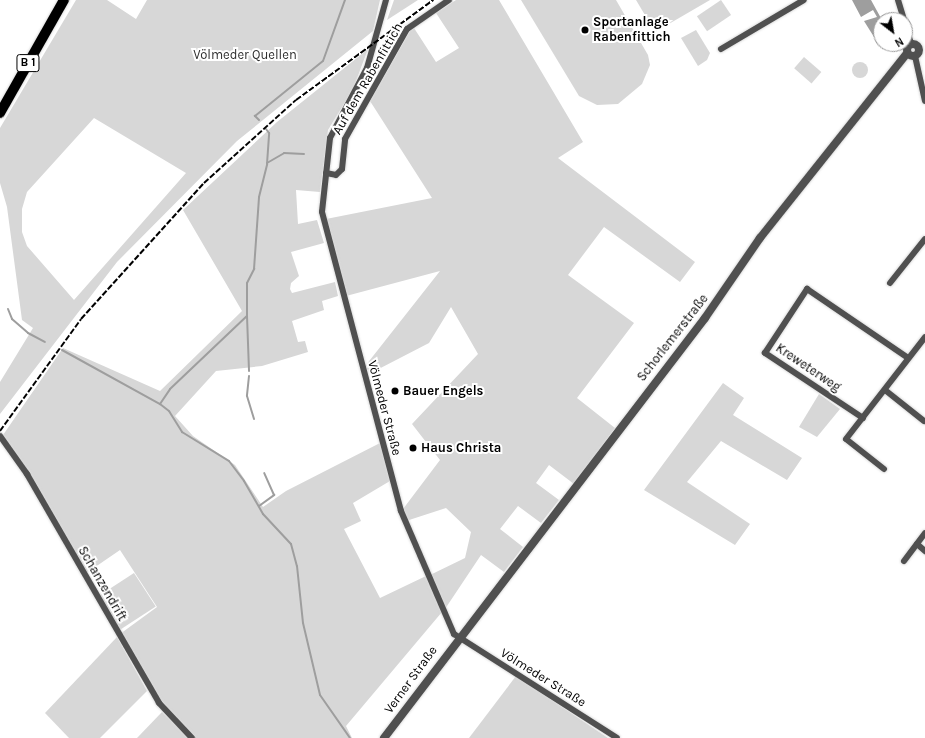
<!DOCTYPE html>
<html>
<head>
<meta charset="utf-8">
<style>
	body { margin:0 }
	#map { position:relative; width:925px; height:738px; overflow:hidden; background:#fff; font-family:Karla,sans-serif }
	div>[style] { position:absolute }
	.green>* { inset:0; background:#d7d7d7; transform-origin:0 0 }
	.round { border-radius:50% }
	.water>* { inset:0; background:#9e9e9e }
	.stream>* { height:2px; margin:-1px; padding:0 1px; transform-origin:1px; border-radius:1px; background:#9e9e9e }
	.roads { filter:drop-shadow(0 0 1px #dbdbdb) drop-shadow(0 0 1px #dbdbdb) }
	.minor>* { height:6px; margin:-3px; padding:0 3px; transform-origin:3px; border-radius:3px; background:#505050 }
	.tertiary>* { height:8px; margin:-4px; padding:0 4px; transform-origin:4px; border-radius:4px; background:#505050 }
	.tertiary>.ring { margin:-4px; padding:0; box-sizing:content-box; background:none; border:8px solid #505050; border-radius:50% }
	.primary>* { height:10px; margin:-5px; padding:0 5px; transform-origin:5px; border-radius:5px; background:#000 }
	.rail>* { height:2px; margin-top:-1px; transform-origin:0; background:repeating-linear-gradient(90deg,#000 0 6px,transparent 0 8px) }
	.dots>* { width:11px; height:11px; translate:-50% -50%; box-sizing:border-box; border:2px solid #fff; border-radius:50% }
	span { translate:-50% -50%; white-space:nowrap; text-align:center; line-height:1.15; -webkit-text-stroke:4px #fff; paint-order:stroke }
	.shield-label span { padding:1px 3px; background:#fff; border:1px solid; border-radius:3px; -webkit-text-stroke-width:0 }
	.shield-label { font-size:12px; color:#000; font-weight:700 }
	.poi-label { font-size:13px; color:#000; font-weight:700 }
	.left { translate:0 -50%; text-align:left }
	.park-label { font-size:13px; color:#2e2e2e }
	.street-label { font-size:13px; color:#000 }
	.north { position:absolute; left:873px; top:12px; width:40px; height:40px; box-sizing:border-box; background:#fff; border:1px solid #999; border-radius:50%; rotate:149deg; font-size:11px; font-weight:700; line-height:16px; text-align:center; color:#000 }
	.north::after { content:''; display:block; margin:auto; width:14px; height:18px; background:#000; clip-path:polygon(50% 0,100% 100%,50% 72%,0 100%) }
</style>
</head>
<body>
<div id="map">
	<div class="green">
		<div style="clip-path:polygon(evenodd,76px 0,107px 0,136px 19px,147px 0,380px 0,373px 31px,237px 141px,117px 262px,0 414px,0 382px,33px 328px,22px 320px,7px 207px,0 183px,0 128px,76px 0,94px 118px,186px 173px,74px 300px,27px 246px,22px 232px,22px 209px,27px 192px,94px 118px)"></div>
		<div style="clip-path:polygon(394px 0,418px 0,387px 20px)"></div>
		<div style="clip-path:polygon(456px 0,499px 0,583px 142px,558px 158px,695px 262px,680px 282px,604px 227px,568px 275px,634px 323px,577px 398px,615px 428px,574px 484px,549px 465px,536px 483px,559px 500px,541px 523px,518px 506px,500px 529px,523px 547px,504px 572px,481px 555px,445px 609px,430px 575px,465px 558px,471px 532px,446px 508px,406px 521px,403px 509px,440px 460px,412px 424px,478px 354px,451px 307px,429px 343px,369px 374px,366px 365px,440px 271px,346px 296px,326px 219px,432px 198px,370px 101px,410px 31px,414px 28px,436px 62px,459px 48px,436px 13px)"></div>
		<div style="clip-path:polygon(521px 0,616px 0,648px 55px,650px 65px,642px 84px,618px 104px,597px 105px,579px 96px)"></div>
		<div style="clip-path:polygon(636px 0,710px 0,655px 32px)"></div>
		<div style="left:721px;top:0;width:18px;height:29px;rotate:56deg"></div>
		<div style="clip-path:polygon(696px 30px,710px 53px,707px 60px,698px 66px,681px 38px)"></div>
		<div style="clip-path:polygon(368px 49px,353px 89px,328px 130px,320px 192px,296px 190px,298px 224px,317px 220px,324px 243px,291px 252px,299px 276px,291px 283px,290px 289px,292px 293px,335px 282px,338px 296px,322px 301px,324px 310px,292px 321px,298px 342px,305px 341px,308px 352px,262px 366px,216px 371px,175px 416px,193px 436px,235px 465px,263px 507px,286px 491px,380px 443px,390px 481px,353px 503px,361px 521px,344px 529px,380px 598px,426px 576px,442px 612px,346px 726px,352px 738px,195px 738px,163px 706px,120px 634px,157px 607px,120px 550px,85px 574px,3px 435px,63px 348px,160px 391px,242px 311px,183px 210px,277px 122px)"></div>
		<div style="left:804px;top:57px;width:23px;height:15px;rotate:41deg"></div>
		<div class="round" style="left:852px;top:62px;width:16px;height:16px"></div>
		<div style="clip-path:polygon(723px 383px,744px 398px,733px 415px,802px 458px,787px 480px,721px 441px,687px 482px,750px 524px,735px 545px,644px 490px)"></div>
		<div style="clip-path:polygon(819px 394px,840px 409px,817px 437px,799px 427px)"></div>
		<div style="left:134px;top:573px;width:40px;height:44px;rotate:57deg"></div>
		<div style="clip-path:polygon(117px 637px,147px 691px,100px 738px,69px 738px,45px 713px)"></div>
		<div style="clip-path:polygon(516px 676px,608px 738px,469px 738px)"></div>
		<div style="clip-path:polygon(162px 712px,190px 738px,137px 738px)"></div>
	</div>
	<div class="water">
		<div style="clip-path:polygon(852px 0,871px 0,882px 20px,881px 33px,874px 37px,864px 21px,877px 17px,873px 10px,861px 17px)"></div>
	</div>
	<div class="stream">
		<div style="left:259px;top:120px;width:6px;rotate:-135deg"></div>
		<div style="left:255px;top:116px;width:87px;rotate:-39deg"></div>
		<div style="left:323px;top:61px;width:65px;rotate:-70.2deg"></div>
		<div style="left:267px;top:163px;width:20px;rotate:-30deg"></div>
		<div style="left:284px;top:153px;width:20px;rotate:3deg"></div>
		<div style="left:8px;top:309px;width:11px;rotate:68deg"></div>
		<div style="left:12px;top:319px;width:21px;rotate:41deg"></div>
		<div style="left:28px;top:333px;width:19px;rotate:28deg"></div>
		<div style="left:247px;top:316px;width:55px;rotate:87.9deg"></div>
		<div style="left:62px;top:350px;width:112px;rotate:28.9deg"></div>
		<div style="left:160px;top:404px;width:11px;rotate:38deg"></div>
		<div style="left:169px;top:411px;width:25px;rotate:58deg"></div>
		<div style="left:182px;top:432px;width:55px;rotate:31.7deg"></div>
		<div style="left:229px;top:461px;width:25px;rotate:53deg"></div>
		<div style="left:244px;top:481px;width:38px;rotate:60deg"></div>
		<div style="left:263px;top:514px;width:41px;rotate:47deg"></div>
		<div style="left:291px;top:544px;width:23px;rotate:75deg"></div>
		<div style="left:297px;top:566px;width:57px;rotate:84deg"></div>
		<div style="left:303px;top:623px;width:74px;rotate:76.7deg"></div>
		<div style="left:320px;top:695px;width:52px;rotate:55.1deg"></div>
		<div style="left:249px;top:376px;width:20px;rotate:96deg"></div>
		<div style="left:247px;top:396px;width:24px;rotate:73deg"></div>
		<div style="left:160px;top:404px;width:18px;rotate:-56deg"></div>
		<div style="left:170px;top:389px;width:106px;rotate:-43.5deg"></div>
		<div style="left:247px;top:316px;width:33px;rotate:-90deg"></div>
		<div style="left:247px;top:283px;width:16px;rotate:-63deg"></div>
		<div style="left:254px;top:269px;width:72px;rotate:-86deg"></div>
		<div style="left:259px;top:197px;width:34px;rotate:-76deg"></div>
		<div style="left:267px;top:164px;width:31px;rotate:-86deg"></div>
		<div style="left:269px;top:133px;width:5px;rotate:-127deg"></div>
		<div style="left:259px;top:506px;width:19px;rotate:-36deg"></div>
		<div style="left:274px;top:495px;width:24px;rotate:-114deg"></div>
	</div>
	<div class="roads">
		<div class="minor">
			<div style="left:386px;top:0;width:71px;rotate:105.6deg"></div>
			<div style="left:367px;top:68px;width:79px;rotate:117.9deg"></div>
			<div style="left:330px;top:138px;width:74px;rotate:96.2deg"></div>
			<div style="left:322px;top:212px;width:309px;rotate:75.2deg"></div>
			<div style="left:401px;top:511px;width:134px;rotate:66.7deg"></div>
			<div style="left:454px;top:634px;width:193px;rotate:32.5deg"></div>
			<div style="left:898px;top:0;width:21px;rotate:73deg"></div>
			<div style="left:905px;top:25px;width:20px;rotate:72deg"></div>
			<div style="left:721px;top:49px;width:96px;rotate:-30.6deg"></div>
			<div style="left:915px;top:56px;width:46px;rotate:77.5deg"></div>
			<div style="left:326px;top:173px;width:10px;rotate:11deg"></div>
			<div style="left:336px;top:175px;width:8px;rotate:-45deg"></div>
			<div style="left:342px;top:169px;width:30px;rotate:-84deg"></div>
			<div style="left:345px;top:139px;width:126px;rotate:-60.6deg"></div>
			<div style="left:407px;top:29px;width:51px;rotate:-34.6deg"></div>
			<div style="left:890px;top:283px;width:56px;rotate:-51.5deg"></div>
			<div style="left:885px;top:390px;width:50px;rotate:38.5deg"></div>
			<div style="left:863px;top:418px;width:118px;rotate:-146.4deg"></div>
			<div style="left:765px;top:353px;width:77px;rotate:-56.7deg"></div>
			<div style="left:807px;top:289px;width:122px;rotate:34.3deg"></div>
			<div style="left:0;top:436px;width:47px;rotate:54.6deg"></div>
			<div style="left:27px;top:474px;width:264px;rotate:60deg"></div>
			<div style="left:159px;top:703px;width:48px;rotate:46.7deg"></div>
			<div style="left:884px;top:469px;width:48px;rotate:-141.7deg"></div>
			<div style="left:846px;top:439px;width:129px;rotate:-52.2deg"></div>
			<div style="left:917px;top:544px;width:11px;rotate:41deg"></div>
			<div style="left:904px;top:561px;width:35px;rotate:-53deg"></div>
		</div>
		<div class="tertiary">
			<div class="ring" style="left:907px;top:44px;width:4px;height:4px"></div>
			<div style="left:384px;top:738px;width:529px;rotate:-52.61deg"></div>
			<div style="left:705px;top:318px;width:97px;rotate:-55.5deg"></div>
			<div style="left:760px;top:238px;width:236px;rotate:-51.5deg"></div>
		</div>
		<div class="primary">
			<div style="left:0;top:113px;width:130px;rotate:-60.5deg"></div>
		</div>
	</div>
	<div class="rail">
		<div style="left:0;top:431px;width:138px;rotate:-54.1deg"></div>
		<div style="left:81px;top:319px;width:183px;rotate:-47.9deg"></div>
		<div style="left:204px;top:183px;width:124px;rotate:-42.1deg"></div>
		<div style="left:296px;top:100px;width:170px;rotate:-36.1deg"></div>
	</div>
	<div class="dots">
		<div style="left:585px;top:30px;background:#000"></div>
		<div style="left:395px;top:391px;background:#000"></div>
		<div style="left:413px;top:448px;background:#000"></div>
	</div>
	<div class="shield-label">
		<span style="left:28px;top:63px">B 1</span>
	</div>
	<div class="poi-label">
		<span class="left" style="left:593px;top:30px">Sportanlage<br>Rabenfittich</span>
		<span class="left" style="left:403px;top:391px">Bauer Engels</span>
		<span class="left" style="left:421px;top:448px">Haus Christa</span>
	</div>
	<div class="park-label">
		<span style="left:245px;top:55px">Völmeder Quellen</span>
	</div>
	<div class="street-label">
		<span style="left:368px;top:79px;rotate:-60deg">Auf dem Rabenfittich</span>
		<span style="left:673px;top:338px;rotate:-52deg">Schorlemerstraße</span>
		<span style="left:808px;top:368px;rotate:34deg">Kreweterweg</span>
		<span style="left:384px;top:408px;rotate:75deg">Völmeder Straße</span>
		<span style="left:102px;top:584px;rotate:60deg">Schanzendrift</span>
		<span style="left:543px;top:678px;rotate:32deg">Völmeder Straße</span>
		<span style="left:411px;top:680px;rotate:-54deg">Verner Straße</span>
	</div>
	<div class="north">N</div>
</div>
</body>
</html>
